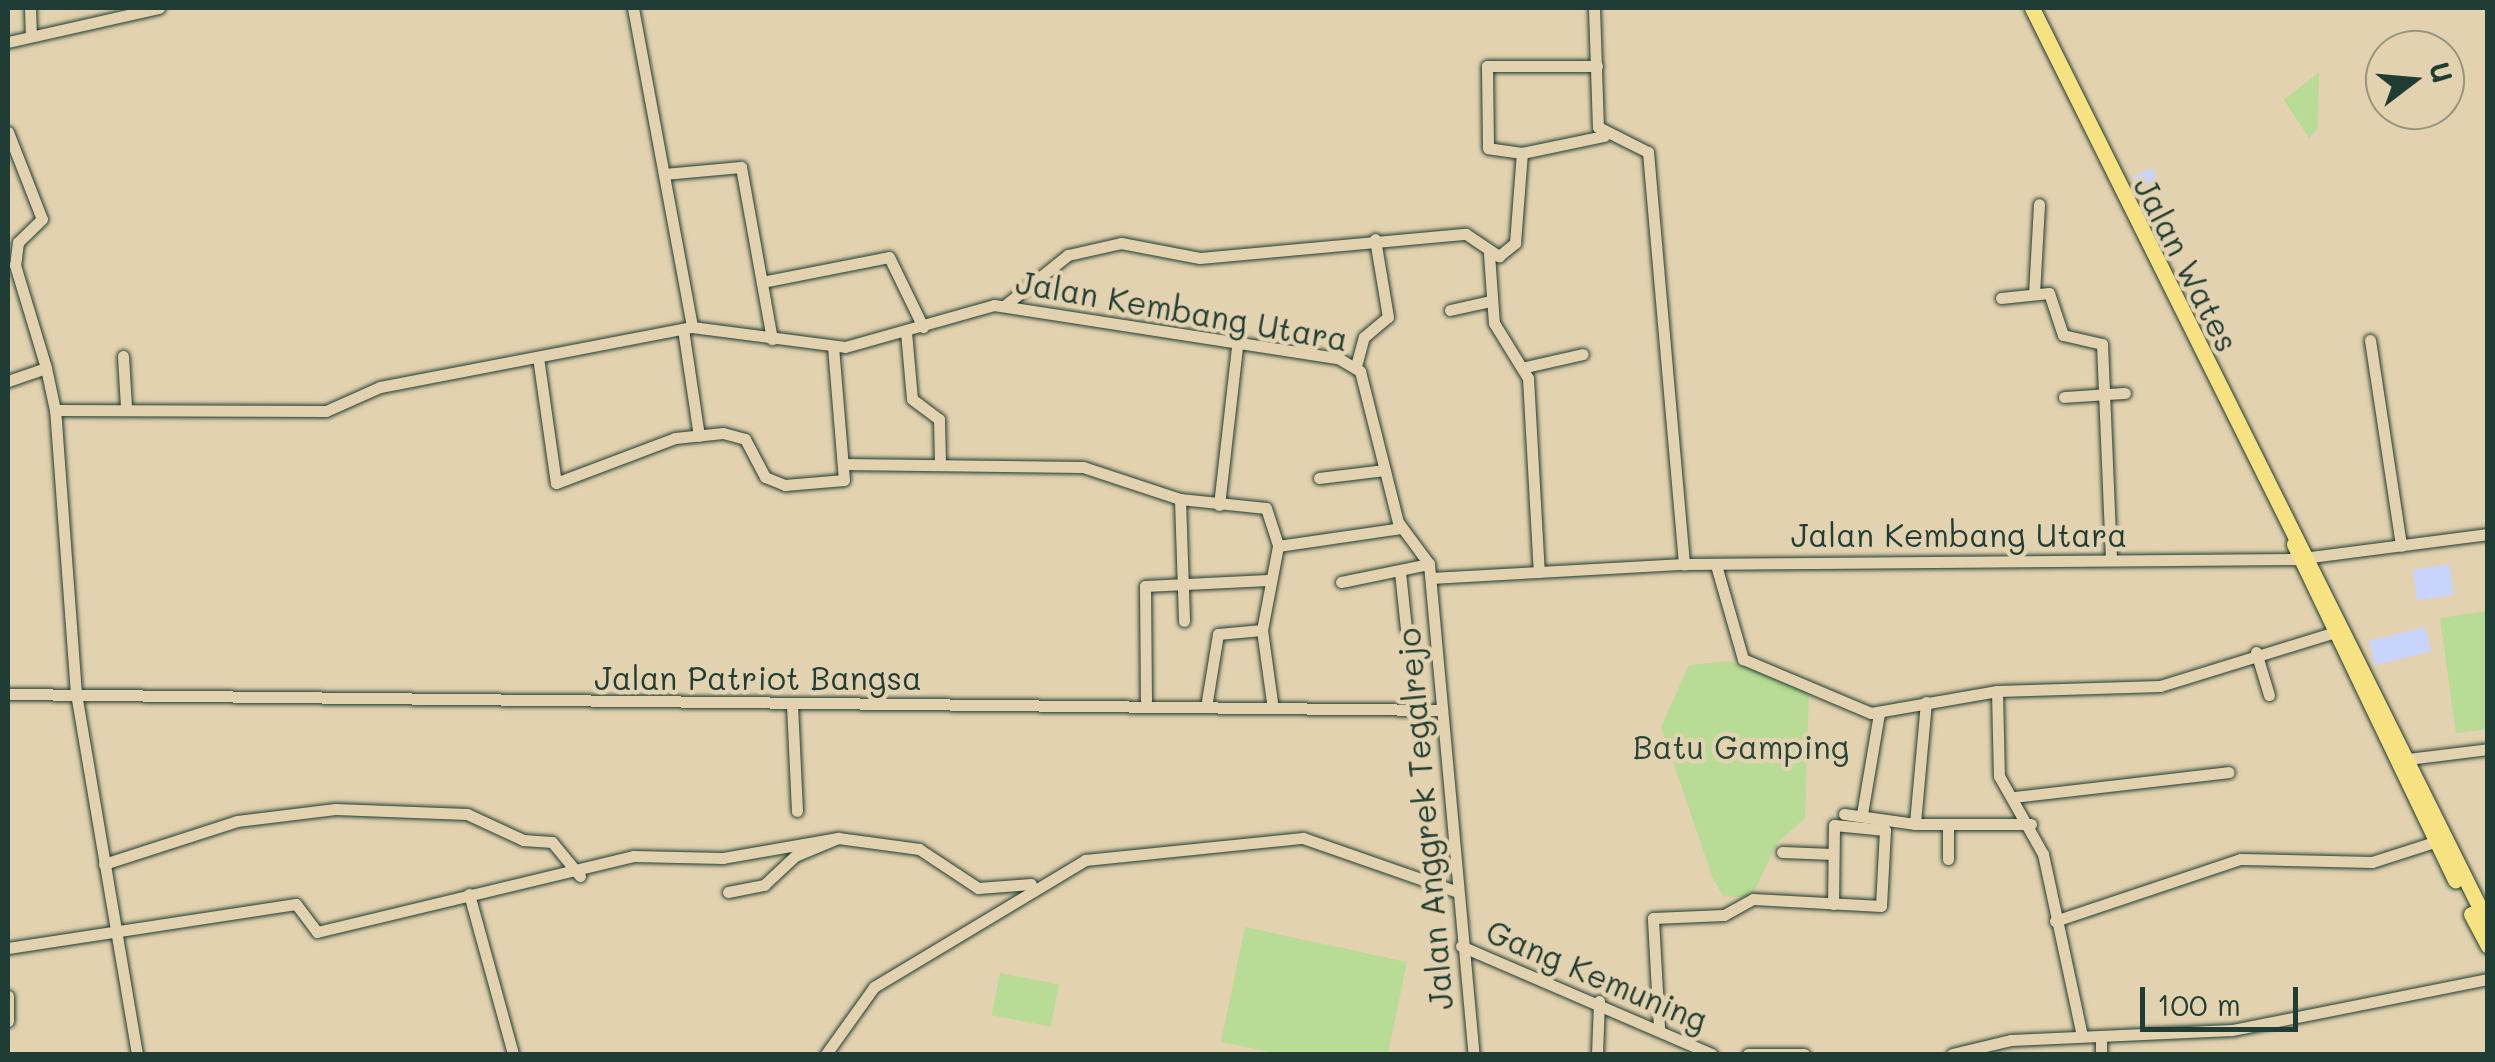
<!DOCTYPE html>
<html>
<head>
<meta charset="utf-8">
<style>
	body { margin:0 }
	#map { position:relative; width:2495px; height:1062px; overflow:hidden; background:#e3d2af; font-family:Mali,sans-serif }
	div>[style] { position:absolute }
	.green>* { inset:0; background:#b8db95; transform-origin:0 0 }
	.building>* { inset:0; background:#c8d4fb; transform-origin:0 0 }
	.roads { filter:drop-shadow(0 0 2px #1f3d34) drop-shadow(0 0 2px #1f3d34) }
	.minor>* { height:11px; margin:-5.5px; padding:0 5.5px; transform-origin:5.5px; border-radius:5.5px; background:#e3d2af }
	.highway>* { height:15px; margin:-7.5px; padding:0 7.5px; transform-origin:7.5px; border-radius:7.5px; background:#f7e281 }
	span { translate:-50% -50%; white-space:nowrap; text-align:center; line-height:1.15; -webkit-text-stroke:9px #e3d2af; paint-order:stroke }
	.street-label { font-size:32px; color:#1f3d34 }
	.park-label { font-size:32px; color:#274539 }
	.frame { position:absolute; inset:0; border:10px solid #1f3d34; pointer-events:none }
	.north { position:absolute; left:2365px; top:30px; width:100px; height:100px; box-sizing:border-box; background:#e3d2af; border:2px solid #95967e; border-radius:50%; rotate:74deg; font-size:28px; font-weight:700; line-height:40px; text-align:center; color:#1f3d34 }
	.north::after { content:''; display:block; margin:auto; width:35px; height:45px; background:#1f3d34; clip-path:polygon(50% 0,100% 100%,50% 72%,0 100%) }
	.scale { position:absolute; left:2140px; top:987px; width:158px; height:45px; box-sizing:border-box; border:5px solid #1f3d34; border-top:0; padding-left:12px; font-size:30px; line-height:35px; white-space:nowrap; color:#1f3d34; -webkit-text-stroke:8px #e3d2af; paint-order:stroke }
</style>
</head>
<body>
<div id="map">
	<div class="green">
		<div style="clip-path:polygon(2319px 72px,2318px 128px,2309px 138px,2284px 100px)"></div>
		<div style="clip-path:polygon(2487px 611px,2487px 729px,2456px 733px,2440px 618px)"></div>
		<div style="clip-path:polygon(1729px 661px,1809px 691px,1805px 818px,1777px 843px,1751px 898px,1723px 896px,1712px 876px,1661px 727px,1689px 665px)"></div>
		<div style="clip-path:polygon(1245px 927px,1407px 962px,1388px 1054px,1281px 1054px,1221px 1042px)"></div>
		<div style="left:1000px;top:973px;width:60px;height:43px;rotate:11deg"></div>
	</div>
	<div class="building">
		<div style="left:2152px;top:168px;width:29px;height:21px;rotate:65deg"></div>
		<div style="left:2449px;top:564px;width:31px;height:37px;rotate:81deg"></div>
		<div style="left:2425px;top:627px;width:25px;height:58px;rotate:76deg"></div>
	</div>
	<div class="roads">
		<div class="minor">
			<div style="left:30px;top:8px;width:24px;rotate:88deg"></div>
			<div style="left:633px;top:8px;width:324px;rotate:79.5deg"></div>
			<div style="left:1594px;top:8px;width:119px;rotate:88.1deg"></div>
			<div style="left:1598px;top:127px;width:56px;rotate:26.6deg"></div>
			<div style="left:1648px;top:152px;width:414px;rotate:85deg"></div>
			<div style="left:8px;top:42px;width:155px;rotate:-12.7deg"></div>
			<div style="left:8px;top:132px;width:93px;rotate:68.7deg"></div>
			<div style="left:42px;top:219px;width:33px;rotate:136deg"></div>
			<div style="left:18px;top:242px;width:23px;rotate:97deg"></div>
			<div style="left:15px;top:265px;width:108px;rotate:73.2deg"></div>
			<div style="left:1522px;top:153px;width:34px;rotate:-172deg"></div>
			<div style="left:1488px;top:148px;width:82px;rotate:-90.7deg"></div>
			<div style="left:1487px;top:66px;width:110px"></div>
			<div style="left:664px;top:174px;width:77px;rotate:-5.2deg"></div>
			<div style="left:741px;top:167px;width:175px;rotate:79.8deg"></div>
			<div style="left:1489px;top:254px;width:69px;rotate:85.9deg"></div>
			<div style="left:1494px;top:323px;width:65px;rotate:58.3deg"></div>
			<div style="left:1528px;top:378px;width:194px;rotate:86.8deg"></div>
			<div style="left:762px;top:282px;width:129px;rotate:-11.1deg"></div>
			<div style="left:889px;top:257px;width:78px;rotate:64.1deg"></div>
			<div style="left:2034px;top:294px;width:90px;rotate:-86.8deg"></div>
			<div style="left:2001px;top:298px;width:48px;rotate:-5.9deg"></div>
			<div style="left:2049px;top:293px;width:44px;rotate:71.6deg"></div>
			<div style="left:2063px;top:335px;width:40px;rotate:13deg"></div>
			<div style="left:2102px;top:344px;width:216px;rotate:87.6deg"></div>
			<div style="left:1004px;top:306px;width:82px;rotate:-38.6deg"></div>
			<div style="left:1068px;top:255px;width:54px;rotate:-12.8deg"></div>
			<div style="left:1121px;top:243px;width:80px;rotate:10.8deg"></div>
			<div style="left:1200px;top:258px;width:267px;rotate:-5.2deg"></div>
			<div style="left:1466px;top:234px;width:40px;rotate:34deg"></div>
			<div style="left:1499px;top:256px;width:21px;rotate:-39deg"></div>
			<div style="left:1515px;top:243px;width:90px;rotate:-85.6deg"></div>
			<div style="left:1522px;top:153px;width:84px;rotate:-11.7deg"></div>
			<div style="left:1450px;top:310px;width:42px;rotate:-12.4deg"></div>
			<div style="left:683px;top:329px;width:108px;rotate:81.5deg"></div>
			<div style="left:906px;top:332px;width:67px;rotate:84.9deg"></div>
			<div style="left:912px;top:399px;width:34px;rotate:37deg"></div>
			<div style="left:939px;top:419px;width:43px;rotate:88.7deg"></div>
			<div style="left:2370px;top:340px;width:208px;rotate:81.4deg"></div>
			<div style="left:123px;top:356px;width:51px;rotate:86.6deg"></div>
			<div style="left:538px;top:357px;width:127px;rotate:81.9deg"></div>
			<div style="left:556px;top:483px;width:127px;rotate:-20.7deg"></div>
			<div style="left:675px;top:438px;width:48px;rotate:-5.9deg"></div>
			<div style="left:723px;top:433px;width:23px;rotate:15deg"></div>
			<div style="left:745px;top:439px;width:43px;rotate:62.2deg"></div>
			<div style="left:765px;top:477px;width:22px;rotate:22deg"></div>
			<div style="left:785px;top:485px;width:59px;rotate:-4.8deg"></div>
			<div style="left:844px;top:480px;width:133px;rotate:-94.7deg"></div>
			<div style="left:1356px;top:366px;width:30px;rotate:-75deg"></div>
			<div style="left:1364px;top:337px;width:31px;rotate:-40deg"></div>
			<div style="left:1388px;top:317px;width:79px;rotate:-99.5deg"></div>
			<div style="left:1526px;top:367px;width:58px;rotate:-12.8deg"></div>
			<div style="left:8px;top:381px;width:40px;rotate:-18.9deg"></div>
			<div style="left:46px;top:368px;width:43px;rotate:77.9deg"></div>
			<div style="left:2064px;top:397px;width:61px;rotate:-3.8deg"></div>
			<div style="left:843px;top:464px;width:240px;rotate:0.7deg"></div>
			<div style="left:1083px;top:467px;width:102px;rotate:18.3deg"></div>
			<div style="left:1180px;top:499px;width:86px;rotate:6deg"></div>
			<div style="left:1266px;top:508px;width:40px;rotate:72deg"></div>
			<div style="left:1278px;top:546px;width:124px;rotate:-8.3deg"></div>
			<div style="left:1319px;top:478px;width:66px;rotate:-6.9deg"></div>
			<div style="left:1180px;top:499px;width:122px;rotate:88.1deg"></div>
			<div style="left:1219px;top:505px;width:160px;rotate:-83.5deg"></div>
			<div style="left:1716px;top:565px;width:98px;rotate:74deg"></div>
			<div style="left:1743px;top:659px;width:139px;rotate:22.9deg"></div>
			<div style="left:1871px;top:713px;width:128px;rotate:-9.9deg"></div>
			<div style="left:1997px;top:691px;width:163px;rotate:-1.8deg"></div>
			<div style="left:2160px;top:686px;width:180px;rotate:-17.1deg"></div>
			<div style="left:1400px;top:572px;width:57px;rotate:84deg"></div>
			<div style="left:1431px;top:578px;width:253px;rotate:-3.2deg"></div>
			<div style="left:1684px;top:564px;width:611px;rotate:-0.47deg"></div>
			<div style="left:2295px;top:559px;width:195px;rotate:-7.4deg"></div>
			<div style="left:1341px;top:582px;width:90px;rotate:-11.6deg"></div>
			<div style="left:2256px;top:652px;width:45px;rotate:73.2deg"></div>
			<div style="left:1997px;top:691px;width:85px;rotate:88.7deg"></div>
			<div style="left:1999px;top:776px;width:90px;rotate:60.6deg"></div>
			<div style="left:2043px;top:854px;width:186px;rotate:77.9deg"></div>
			<div style="left:8px;top:694px;width:1433px;rotate:0.64deg"></div>
			<div style="left:1146px;top:700px;width:114px;rotate:-90.5deg"></div>
			<div style="left:1145px;top:586px;width:123px;rotate:-2.8deg"></div>
			<div style="left:1207px;top:701px;width:68px;rotate:-80.7deg"></div>
			<div style="left:1218px;top:634px;width:44px;rotate:-5.2deg"></div>
			<div style="left:1272px;top:702px;width:73px;rotate:-97.9deg"></div>
			<div style="left:1262px;top:630px;width:86px;rotate:-79.2deg"></div>
			<div style="left:1926px;top:702px;width:122px;rotate:95.2deg"></div>
			<div style="left:1915px;top:824px;width:116px"></div>
			<div style="left:792px;top:705px;width:106px;rotate:87.3deg"></div>
			<div style="left:2407px;top:759px;width:82px;rotate:-7deg"></div>
			<div style="left:2014px;top:797px;width:216px;rotate:-6.6deg"></div>
			<div style="left:1844px;top:814px;width:72px;rotate:8deg"></div>
			<div style="left:1862px;top:814px;width:102px;rotate:-80.4deg"></div>
			<div style="left:1782px;top:852px;width:51px;rotate:2.2deg"></div>
			<div style="left:1948px;top:859px;width:35px;rotate:-90deg"></div>
			<div style="left:104px;top:864px;width:140px;rotate:-17.9deg"></div>
			<div style="left:237px;top:821px;width:99px;rotate:-7deg"></div>
			<div style="left:335px;top:809px;width:132px;rotate:2.2deg"></div>
			<div style="left:467px;top:814px;width:62px;rotate:24.9deg"></div>
			<div style="left:523px;top:840px;width:29px;rotate:4deg"></div>
			<div style="left:552px;top:842px;width:44px;rotate:50.5deg"></div>
			<div style="left:728px;top:892px;width:37px;rotate:-11deg"></div>
			<div style="left:764px;top:885px;width:42px;rotate:-43.1deg"></div>
			<div style="left:795px;top:856px;width:47px;rotate:-22.7deg"></div>
			<div style="left:838px;top:838px;width:82px;rotate:7.7deg"></div>
			<div style="left:919px;top:849px;width:71px;rotate:33.5deg"></div>
			<div style="left:978px;top:888px;width:53px;rotate:-4.3deg"></div>
			<div style="left:469px;top:894px;width:166px;rotate:74.6deg"></div>
			<div style="left:2055px;top:921px;width:195px;rotate:-18.5deg"></div>
			<div style="left:2240px;top:859px;width:132px;rotate:1.3deg"></div>
			<div style="left:2372px;top:862px;width:72px;rotate:-17.7deg"></div>
			<div style="left:1461px;top:946px;width:273px;rotate:23.3deg"></div>
			<div style="left:8px;top:948px;width:291px;rotate:-8.7deg"></div>
			<div style="left:296px;top:904px;width:35px;rotate:53deg"></div>
			<div style="left:317px;top:932px;width:325px;rotate:-13.5deg"></div>
			<div style="left:633px;top:856px;width:90px;rotate:1.3deg"></div>
			<div style="left:723px;top:858px;width:117px;rotate:-9.9deg"></div>
			<div style="left:8px;top:996px;width:25px;rotate:90deg"></div>
			<div style="left:1659px;top:1027px;width:109px;rotate:-93.2deg"></div>
			<div style="left:1653px;top:918px;width:71px;rotate:-2.4deg"></div>
			<div style="left:1724px;top:915px;width:33px;rotate:-29deg"></div>
			<div style="left:1753px;top:899px;width:128px;rotate:3.1deg"></div>
			<div style="left:1881px;top:906px;width:76px;rotate:-87deg"></div>
			<div style="left:1885px;top:830px;width:51px;rotate:-174.4deg"></div>
			<div style="left:1834px;top:825px;width:79px;rotate:90.7deg"></div>
			<div style="left:137px;top:1054px;width:365px;rotate:-99.6deg"></div>
			<div style="left:76px;top:694px;width:285px;rotate:-94.2deg"></div>
			<div style="left:55px;top:410px;width:271px;rotate:0.2deg"></div>
			<div style="left:326px;top:411px;width:59px;rotate:-24deg"></div>
			<div style="left:380px;top:387px;width:318px;rotate:-10.9deg"></div>
			<div style="left:692px;top:327px;width:154px;rotate:7.4deg"></div>
			<div style="left:845px;top:347px;width:155px;rotate:-15.7deg"></div>
			<div style="left:994px;top:305px;width:348px;rotate:8.8deg"></div>
			<div style="left:1338px;top:358px;width:26px;rotate:31deg"></div>
			<div style="left:1360px;top:371px;width:156px;rotate:75.9deg"></div>
			<div style="left:1398px;top:522px;width:52px;rotate:53.6deg"></div>
			<div style="left:1429px;top:564px;width:492px;rotate:84.8deg"></div>
			<div style="left:826px;top:1054px;width:82px;rotate:-54.4deg"></div>
			<div style="left:874px;top:987px;width:246px;rotate:-31deg"></div>
			<div style="left:1085px;top:860px;width:219px;rotate:-5.8deg"></div>
			<div style="left:1303px;top:838px;width:161px;rotate:19.2deg"></div>
			<div style="left:1597px;top:1054px;width:53px;rotate:-87.8deg"></div>
			<div style="left:1748px;top:1054px;width:56px"></div>
			<div style="left:1952px;top:1054px;width:61px;rotate:-13.3deg"></div>
			<div style="left:2011px;top:1040px;width:221px;rotate:-2.6deg"></div>
			<div style="left:2232px;top:1030px;width:261px;rotate:-11.3deg"></div>
			<div style="left:2101px;top:1054px;width:18px;rotate:-90deg"></div>
		</div>
		<div class="highway">
			<div style="left:2032px;top:8px;width:1023px;rotate:63.54deg"></div>
			<div style="left:2294px;top:544px;width:373px;rotate:64.4deg"></div>
			<div style="left:2471px;top:914px;width:36px;rotate:62deg"></div>
		</div>
	</div>
	<div class="street-label">
		<span style="left:2187px;top:264px;rotate:63deg">Jalan Wates</span>
		<span style="left:1182px;top:310px;rotate:10deg">Jalan Kembang Utara</span>
		<span style="left:1959px;top:534px">Jalan Kembang Utara</span>
		<span style="left:758px;top:677px">Jalan Patriot Bangsa</span>
		<span style="left:1424px;top:819px;rotate:-95deg">Jalan Anggrek Tegalrejo</span>
		<span style="left:1597px;top:975px;rotate:23deg">Gang Kemuning</span>
	</div>
	<div class="park-label">
		<span style="left:1741px;top:746px">Batu Gamping</span>
	</div>
	<div class="frame"></div>
	<div class="north">U</div>
	<div class="scale">100 m</div>
</div>
</body>
</html>
